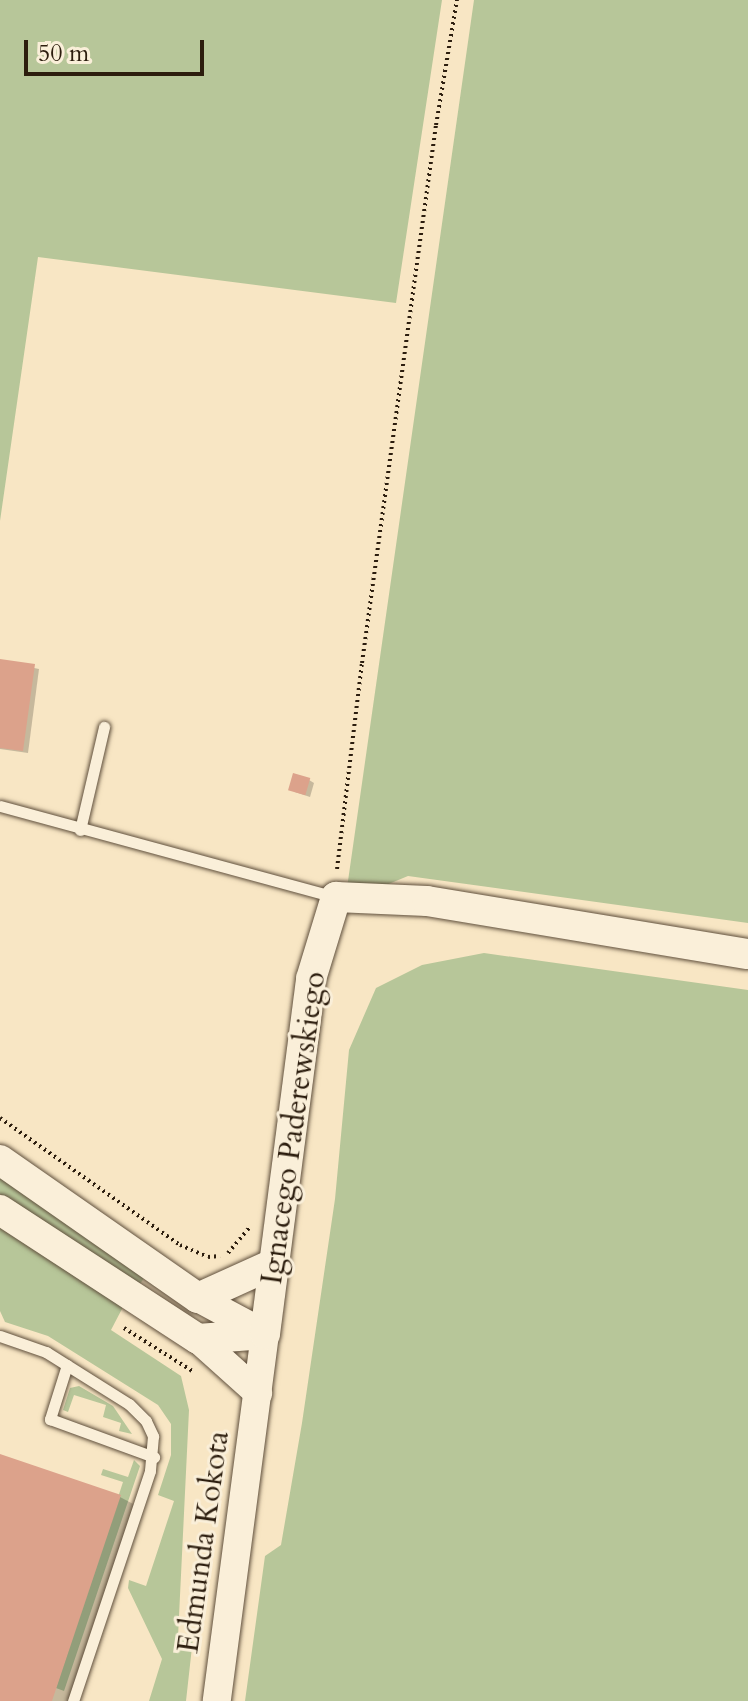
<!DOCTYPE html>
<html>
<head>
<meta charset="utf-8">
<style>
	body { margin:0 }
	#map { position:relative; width:748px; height:1701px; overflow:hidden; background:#f8e6c4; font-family:Cardo,serif }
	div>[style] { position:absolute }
	.green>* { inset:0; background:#b7c699 }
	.shadow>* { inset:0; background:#0003 }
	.building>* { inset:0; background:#dca28b; transform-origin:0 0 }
	.path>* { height:4px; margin-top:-2px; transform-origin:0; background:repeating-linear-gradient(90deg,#2c1d0e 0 2px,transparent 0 6px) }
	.roads { filter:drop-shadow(0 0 2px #5f4f3c) drop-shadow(0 0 2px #5f4f3c) }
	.service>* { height:11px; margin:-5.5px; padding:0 5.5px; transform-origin:5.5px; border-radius:5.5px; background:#faefd9 }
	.tertiary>* { height:28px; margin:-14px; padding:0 14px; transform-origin:14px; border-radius:14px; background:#faefd9 }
	.secondary>* { height:30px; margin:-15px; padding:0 15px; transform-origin:15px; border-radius:15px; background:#faefd9 }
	span { translate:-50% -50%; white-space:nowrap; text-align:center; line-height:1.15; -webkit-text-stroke:6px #faefd9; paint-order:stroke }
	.street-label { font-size:30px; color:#2c1d0e }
	.scale { position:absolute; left:24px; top:40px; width:180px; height:36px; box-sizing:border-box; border:4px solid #2c1d0e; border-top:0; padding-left:10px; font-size:24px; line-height:28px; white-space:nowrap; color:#2c1d0e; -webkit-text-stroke:6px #faefd9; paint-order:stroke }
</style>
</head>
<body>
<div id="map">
	<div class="green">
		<div style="clip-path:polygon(0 0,442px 0,396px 303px,38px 257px,0 521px)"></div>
		<div style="clip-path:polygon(474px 0,748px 0,748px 923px,408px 876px,345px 902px)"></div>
		<div style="clip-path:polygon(484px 953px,748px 990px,748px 1701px,245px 1701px,265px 1556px,281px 1545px,302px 1423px,335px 1199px,349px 1050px,376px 988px,422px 965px)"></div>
		<div style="clip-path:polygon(0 1176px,144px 1278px,140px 1284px,0 1194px)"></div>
		<div style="clip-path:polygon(0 1228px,123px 1307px,111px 1330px,181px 1376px,189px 1410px,178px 1637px,193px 1638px,186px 1701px,149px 1701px,162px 1659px,128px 1588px,129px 1580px,146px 1586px,174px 1501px,158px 1495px,171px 1455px,171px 1424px,158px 1405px,48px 1336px,5px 1322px,0 1311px)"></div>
		<div style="clip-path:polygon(79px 1386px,113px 1406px,132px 1434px,119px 1431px,121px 1423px,103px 1417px,106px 1405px,74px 1395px,68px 1412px,63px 1410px,70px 1388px)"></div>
		<div style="clip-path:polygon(134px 1460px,140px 1466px,64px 1691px,56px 1688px,123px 1482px,101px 1475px,103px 1469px,128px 1477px)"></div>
	</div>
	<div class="shadow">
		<div style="clip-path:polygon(0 661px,39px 669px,28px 753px,0 749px)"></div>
		<div style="clip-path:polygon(309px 780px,314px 783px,310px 797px,295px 792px)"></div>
		<div style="clip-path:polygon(0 1456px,120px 1497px,137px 1506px,72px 1701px,0 1701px)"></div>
	</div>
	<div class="building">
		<div style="clip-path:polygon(0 659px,35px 664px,23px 751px,0 748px)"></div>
		<div style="left:293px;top:773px;width:18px;height:18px;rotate:16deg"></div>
		<div style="clip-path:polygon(0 1454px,121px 1495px,52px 1701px,0 1701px)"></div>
	</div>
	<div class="path">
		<div style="left:337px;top:869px;width:208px;rotate:-83.1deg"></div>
		<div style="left:362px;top:663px;width:543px;rotate:-82.17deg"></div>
		<div style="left:436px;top:125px;width:127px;rotate:-80.5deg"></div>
		<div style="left:0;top:1118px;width:220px;rotate:35.2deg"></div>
		<div style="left:180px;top:1245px;width:30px;rotate:23deg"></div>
		<div style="left:208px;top:1257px;width:12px;rotate:-5deg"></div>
		<div style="left:228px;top:1253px;width:34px;rotate:-50deg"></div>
		<div style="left:124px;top:1328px;width:83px;rotate:32.2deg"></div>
	</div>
	<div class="roads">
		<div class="service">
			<div style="left:0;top:806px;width:347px;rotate:15.2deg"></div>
			<div style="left:80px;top:830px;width:106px;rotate:-76.9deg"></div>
			<div style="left:0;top:1336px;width:49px;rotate:19.2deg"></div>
			<div style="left:46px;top:1352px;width:98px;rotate:32.1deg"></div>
			<div style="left:129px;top:1404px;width:24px;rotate:45deg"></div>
			<div style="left:146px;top:1421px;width:17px;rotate:65deg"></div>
			<div style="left:153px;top:1436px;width:35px;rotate:95deg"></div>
			<div style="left:150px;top:1471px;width:243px;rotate:108.5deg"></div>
			<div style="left:67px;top:1365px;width:57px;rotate:107.5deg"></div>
			<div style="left:50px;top:1419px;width:111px;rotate:20.1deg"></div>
		</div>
		<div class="tertiary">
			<div style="left:198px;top:1298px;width:76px;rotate:28.2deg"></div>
			<div style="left:265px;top:1334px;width:370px;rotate:97.5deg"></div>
			<div style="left:198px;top:1339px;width:81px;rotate:42deg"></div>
		</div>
		<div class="secondary">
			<div style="left:0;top:1160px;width:241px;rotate:34.9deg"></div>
			<div style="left:198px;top:1298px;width:85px;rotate:-24.4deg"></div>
			<div style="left:0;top:1210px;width:236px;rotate:33.1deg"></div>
			<div style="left:198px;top:1339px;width:67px;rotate:-4.3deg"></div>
			<div style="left:265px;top:1334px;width:358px;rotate:-82.6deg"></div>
			<div style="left:311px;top:979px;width:86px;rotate:-73deg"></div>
			<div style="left:336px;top:897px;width:91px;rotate:2.5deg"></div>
			<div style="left:427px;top:901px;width:325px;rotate:9.4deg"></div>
		</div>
	</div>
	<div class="street-label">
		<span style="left:294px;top:1128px;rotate:-82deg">Ignacego Paderewskiego</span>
		<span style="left:204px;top:1542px;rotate:-82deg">Edmunda Kokota</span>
	</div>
	<div class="scale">50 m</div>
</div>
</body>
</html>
